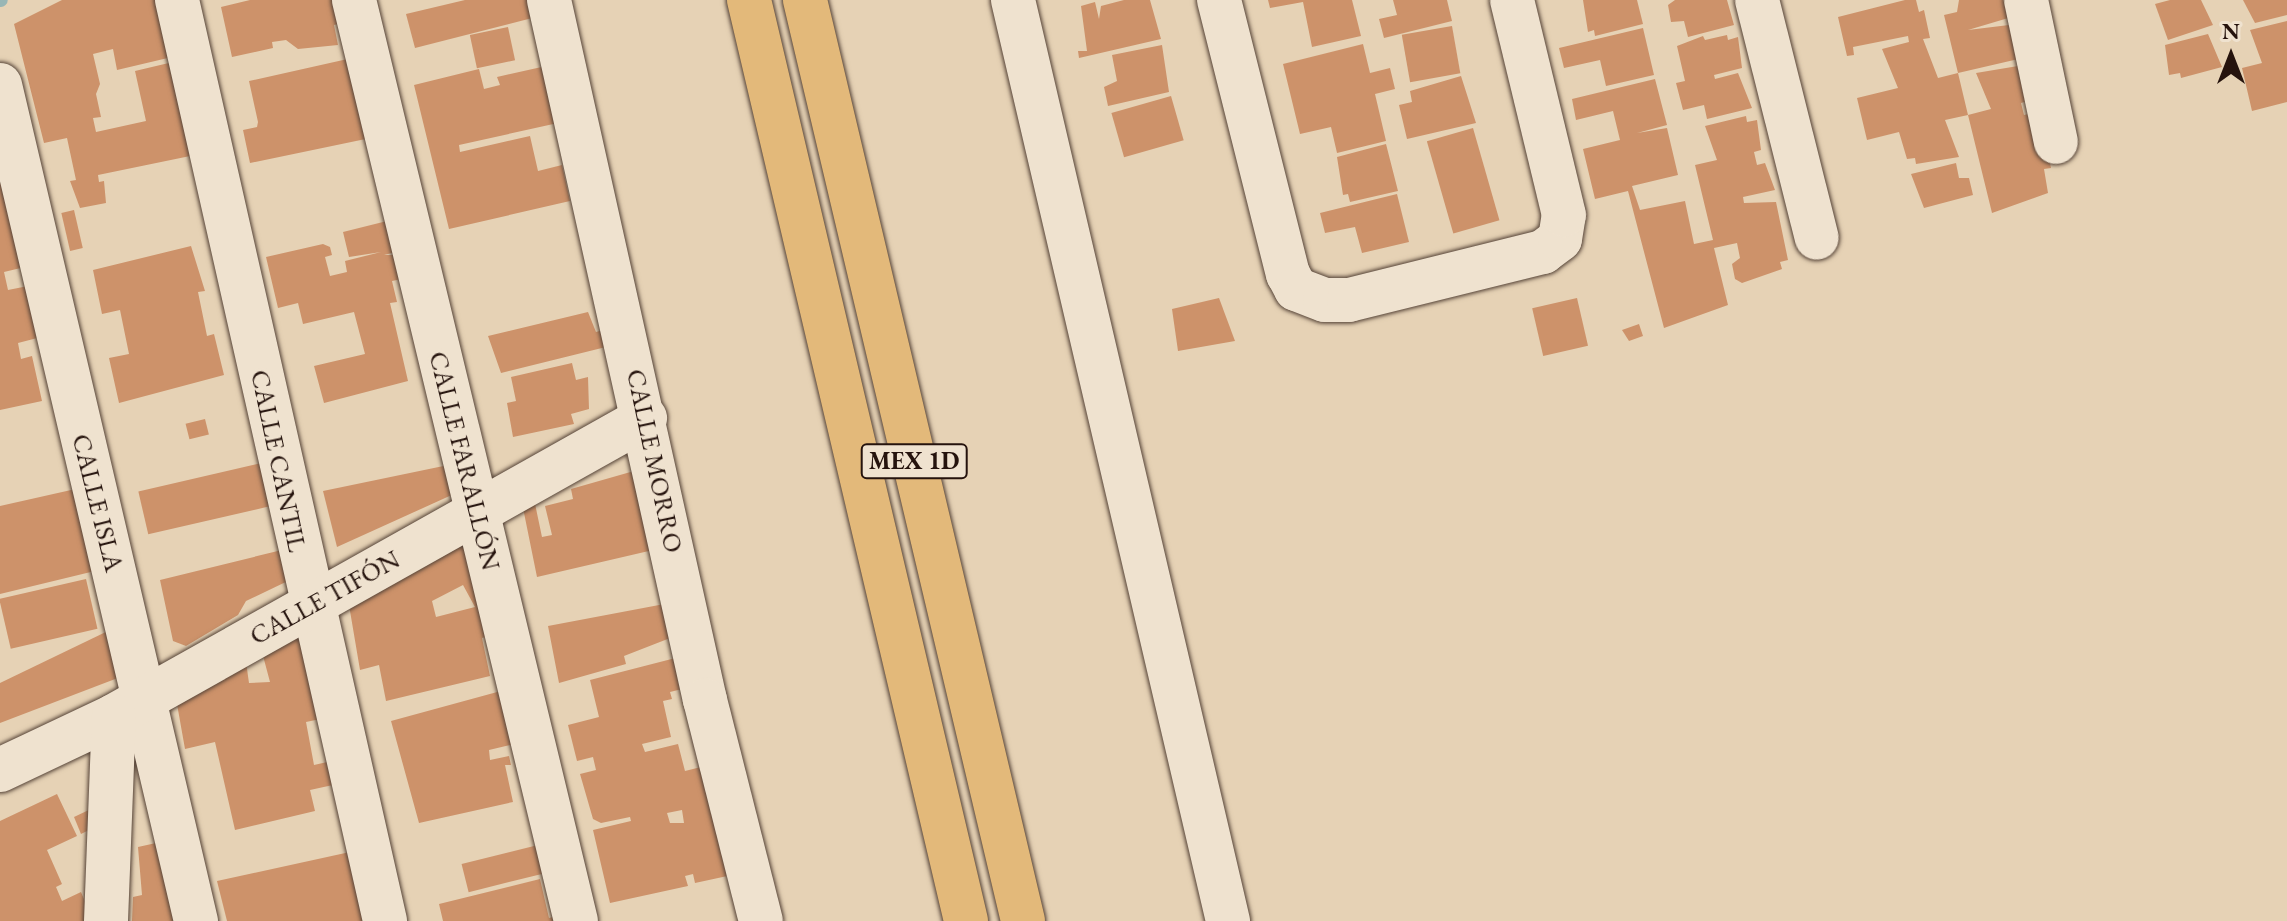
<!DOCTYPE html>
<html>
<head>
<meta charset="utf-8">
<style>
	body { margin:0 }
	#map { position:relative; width:2287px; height:921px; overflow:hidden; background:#e6d2b5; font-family:"EB Garamond",serif }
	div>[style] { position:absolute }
	.stream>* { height:12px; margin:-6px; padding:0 6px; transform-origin:6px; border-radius:6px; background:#98b6b5 }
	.building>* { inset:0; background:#cd926a; transform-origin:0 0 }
	.roads { filter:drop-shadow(0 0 2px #554337) drop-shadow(0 0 2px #554337) }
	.street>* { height:44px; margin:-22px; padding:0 22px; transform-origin:22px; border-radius:22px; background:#efe2cf }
	.secondary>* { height:44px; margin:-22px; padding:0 22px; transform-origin:22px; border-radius:22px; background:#efe2cf }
	.highway>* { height:44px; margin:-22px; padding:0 22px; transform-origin:22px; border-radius:22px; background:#e3b97a }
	span { translate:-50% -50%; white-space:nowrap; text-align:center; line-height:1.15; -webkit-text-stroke:6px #efe2cf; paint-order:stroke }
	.shield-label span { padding:2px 6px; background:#efe2cf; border:2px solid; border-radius:6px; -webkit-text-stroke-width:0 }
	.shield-label { font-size:24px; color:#25130d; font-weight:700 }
	.street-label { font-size:26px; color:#25130d }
	.north { position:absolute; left:2191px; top:16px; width:80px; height:80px; -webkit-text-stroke:6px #efe2cf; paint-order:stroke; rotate:0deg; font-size:22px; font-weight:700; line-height:32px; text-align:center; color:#25130d }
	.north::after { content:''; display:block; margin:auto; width:28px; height:36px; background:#25130d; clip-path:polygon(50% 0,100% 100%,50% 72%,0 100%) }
</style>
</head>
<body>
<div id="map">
	<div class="stream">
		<div style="left:1px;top:1px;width:1px;rotate:-45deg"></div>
	</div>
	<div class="building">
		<div style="clip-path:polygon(62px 0,158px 0,172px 57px,117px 70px,113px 49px,93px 54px,100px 84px,96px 94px,101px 117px,93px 118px,96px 132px,146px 121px,135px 71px,173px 62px,195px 155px,98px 175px,99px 182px,104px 181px,106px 203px,80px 208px,70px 181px,76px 180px,67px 138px,44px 143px,14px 24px)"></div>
		<div style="clip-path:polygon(250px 0,337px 0,342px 23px,334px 25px,338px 45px,298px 49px,286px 40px,272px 42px,273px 48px,232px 57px,221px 7px)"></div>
		<div style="clip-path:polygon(465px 0,540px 0,544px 15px,415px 48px,406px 14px)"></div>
		<div style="clip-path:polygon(1124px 0,1150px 0,1161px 39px,1079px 58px,1078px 51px,1087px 51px,1081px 6px,1095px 2px,1099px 19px,1101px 6px)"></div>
		<div style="clip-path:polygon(1268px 0,1352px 0,1361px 36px,1312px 47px,1303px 2px,1270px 8px)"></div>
		<div style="clip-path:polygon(1393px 0,1447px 0,1452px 21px,1384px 38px,1379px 19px,1397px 15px)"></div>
		<div style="clip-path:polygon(1583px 0,1637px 0,1643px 24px,1595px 36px,1594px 30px,1588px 32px)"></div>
		<div style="clip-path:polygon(1675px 0,1727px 0,1734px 25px,1688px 37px,1684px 21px,1671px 22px,1668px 5px)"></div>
		<div style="clip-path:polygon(1905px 0,1916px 0,1919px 12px,1924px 10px,1930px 38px,1923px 39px,1938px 78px,1958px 73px,1968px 115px,1945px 120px,1959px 157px,1916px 164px,1915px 158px,1907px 159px,1899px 132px,1867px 140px,1857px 98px,1898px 88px,1882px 49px,1909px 42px,1908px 36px,1853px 47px,1854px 55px,1847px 56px,1838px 17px)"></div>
		<div style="clip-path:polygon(1959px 0,2011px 0,2015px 16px,1968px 30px,2009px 25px,2027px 57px,1958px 73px,1944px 15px,1957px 12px)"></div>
		<div style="clip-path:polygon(2170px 0,2201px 0,2213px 25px,2168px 40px,2155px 4px)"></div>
		<div style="clip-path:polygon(2243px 0,2287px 0,2287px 15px,2255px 23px)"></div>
		<div style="clip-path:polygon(2287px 21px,2287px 102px,2252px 111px,2242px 68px,2262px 63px,2250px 30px)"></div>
		<div style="left:1452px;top:26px;width:48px;height:51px;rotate:80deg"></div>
		<div style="left:508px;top:27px;width:34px;height:39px;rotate:78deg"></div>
		<div style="clip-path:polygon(1643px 28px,1654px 75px,1606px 86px,1600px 60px,1564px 68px,1559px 48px)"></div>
		<div style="clip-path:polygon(2208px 34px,2222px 67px,2181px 78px,2180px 73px,2169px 75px,2165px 45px)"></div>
		<div style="clip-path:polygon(1727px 35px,1728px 40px,1738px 37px,1742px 68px,1714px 75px,1715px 79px,1738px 73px,1752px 108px,1707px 119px,1704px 105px,1683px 110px,1676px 83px,1685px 81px,1677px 46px,1703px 36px,1705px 40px)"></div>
		<div style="clip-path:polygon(1363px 44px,1370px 73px,1390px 68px,1395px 89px,1375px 94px,1386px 141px,1337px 153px,1331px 127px,1300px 134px,1283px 64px)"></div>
		<div style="clip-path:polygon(1162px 45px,1169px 92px,1108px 106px,1104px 87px,1117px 81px,1112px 55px)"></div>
		<div style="clip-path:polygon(361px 56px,380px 136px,250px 163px,243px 130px,257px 127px,258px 122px,249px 81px)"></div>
		<div style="clip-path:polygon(555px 64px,567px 121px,459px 145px,460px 152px,530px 136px,538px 171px,562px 165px,570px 201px,449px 229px,414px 85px,479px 69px,484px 89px,500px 85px,497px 77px)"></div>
		<div style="clip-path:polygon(2018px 66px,2034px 99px,2021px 103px,2024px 115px,2038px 112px,2048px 154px,2051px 168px,2044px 169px,2048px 193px,1992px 213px,1968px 115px,1991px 109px,1976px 73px)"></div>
		<div style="clip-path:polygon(1461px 76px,1476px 123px,1407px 139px,1399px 105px,1412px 102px,1410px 91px)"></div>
		<div style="clip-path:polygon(1655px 79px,1667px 125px,1637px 133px,1667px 128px,1678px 175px,1632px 186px,1640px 210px,1685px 201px,1694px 244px,1713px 240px,1695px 165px,1717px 160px,1705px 126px,1746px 116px,1747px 122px,1757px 120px,1761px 150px,1754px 152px,1757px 165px,1765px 163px,1775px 190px,1743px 197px,1744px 203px,1776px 202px,1788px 260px,1780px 262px,1782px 269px,1742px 283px,1735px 279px,1732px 264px,1740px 258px,1737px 243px,1714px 248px,1728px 305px,1664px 328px,1628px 191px,1595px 199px,1583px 149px,1620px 140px,1613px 111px,1576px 120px,1572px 99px)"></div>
		<div style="left:1171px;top:96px;width:46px;height:62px;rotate:74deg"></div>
		<div style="left:1473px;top:128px;width:96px;height:48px;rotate:74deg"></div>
		<div style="clip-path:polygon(1386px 144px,1398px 191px,1350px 202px,1348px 194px,1343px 195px,1337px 157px)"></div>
		<div style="clip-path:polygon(0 148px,29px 266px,4px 272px,8px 290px,33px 285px,45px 336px,18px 343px,21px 359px,32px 356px,42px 401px,0 410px)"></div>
		<div style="clip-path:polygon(1956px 163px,1959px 178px,1969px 178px,1973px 195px,1924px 208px,1911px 174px)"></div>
		<div style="clip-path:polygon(1397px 194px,1409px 242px,1362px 253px,1355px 227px,1325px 233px,1320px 213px)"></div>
		<div style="left:74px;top:210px;width:39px;height:13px;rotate:77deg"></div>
		<div style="clip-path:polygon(399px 218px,400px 251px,384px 255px,401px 255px,406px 278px,392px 281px,397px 302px,390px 303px,408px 381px,324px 403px,314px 366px,365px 354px,354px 312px,303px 324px,298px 303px,278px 308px,266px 257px,323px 244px,330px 247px,332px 255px,325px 257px,330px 276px,347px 272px,345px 261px,381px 252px,349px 257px,343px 232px)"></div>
		<div style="clip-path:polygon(191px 246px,205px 291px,198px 292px,207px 336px,214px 334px,224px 375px,119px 403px,109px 358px,129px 354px,120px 310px,102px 314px,93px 270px)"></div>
		<div style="clip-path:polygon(1219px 298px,1235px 341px,1178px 351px,1172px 309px)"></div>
		<div style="left:1577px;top:298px;width:49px;height:46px;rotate:77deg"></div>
		<div style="clip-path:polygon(588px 312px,596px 332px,614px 327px,618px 344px,501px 373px,488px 336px)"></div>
		<div style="clip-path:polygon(1639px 324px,1643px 336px,1629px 341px,1622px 330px)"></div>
		<div style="clip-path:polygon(572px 363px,576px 380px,588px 377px,589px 409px,571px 414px,574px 424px,513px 437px,507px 403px,516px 401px,511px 377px)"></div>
		<div style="left:205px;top:419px;width:16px;height:20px;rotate:76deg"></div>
		<div style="left:266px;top:462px;width:44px;height:131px;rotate:77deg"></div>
		<div style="clip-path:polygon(458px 463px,465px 489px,337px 547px,323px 491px)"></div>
		<div style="clip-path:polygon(648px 467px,666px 547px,537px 577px,522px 503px,534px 499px,542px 537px,552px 535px,545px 506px,573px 499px,571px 489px)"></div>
		<div style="clip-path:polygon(80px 488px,99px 570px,0 594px,0 506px)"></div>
		<div style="clip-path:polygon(evenodd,478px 534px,500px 633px,482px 638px,490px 676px,386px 701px,379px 665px,360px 670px,349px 605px,478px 534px,463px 585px,475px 607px,436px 617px,432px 601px,463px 585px)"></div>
		<div style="clip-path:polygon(286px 549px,292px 579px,246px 601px,238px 615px,186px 646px,173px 641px,160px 580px)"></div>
		<div style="left:86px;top:579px;width:51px;height:89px;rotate:77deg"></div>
		<div style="clip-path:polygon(675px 602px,683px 633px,624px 656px,626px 664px,559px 683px,548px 626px)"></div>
		<div style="clip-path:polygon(112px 629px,123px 676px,0 723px,0 683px)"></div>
		<div style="clip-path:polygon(301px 630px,325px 718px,306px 722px,314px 765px,336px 760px,342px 783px,310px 790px,315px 811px,235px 830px,215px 742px,185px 749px,177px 704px,246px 662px,249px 683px,270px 682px,262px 652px)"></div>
		<div style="clip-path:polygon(evenodd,691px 654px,698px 685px,670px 692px,672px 699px,663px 701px,671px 737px,642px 744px,645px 752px,678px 744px,685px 771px,717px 763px,732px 875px,695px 883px,693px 874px,685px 876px,688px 886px,610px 903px,593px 830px,631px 821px,630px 817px,601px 823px,593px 819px,580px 774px,596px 770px,593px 757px,577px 761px,568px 725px,599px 717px,590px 680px,691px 654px,682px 810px,684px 823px,670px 823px,667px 813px,682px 810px)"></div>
		<div style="clip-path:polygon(512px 688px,523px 742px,489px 750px,490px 760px,509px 756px,511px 765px,505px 765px,513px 802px,419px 823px,391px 721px)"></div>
		<div style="clip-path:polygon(57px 794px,77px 836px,47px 850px,62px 884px,56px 887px,62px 901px,81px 892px,93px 921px,0 921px,0 821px)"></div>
		<div style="clip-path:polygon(93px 808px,93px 828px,81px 834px,74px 817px)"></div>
		<div style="clip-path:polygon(165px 841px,182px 921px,132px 921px,133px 897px,142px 895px,138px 847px)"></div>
		<div style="left:546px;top:843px;width:29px;height:87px;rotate:76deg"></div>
		<div style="clip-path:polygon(359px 850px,375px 921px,227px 921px,217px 881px)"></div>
		<div style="clip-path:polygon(540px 879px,549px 918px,564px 914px,566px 921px,443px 921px,439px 904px)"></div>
	</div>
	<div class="roads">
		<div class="street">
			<div style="left:177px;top:0;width:944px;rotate:77.27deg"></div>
			<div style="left:354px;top:0;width:947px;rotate:76.45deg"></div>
			<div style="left:549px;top:0;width:717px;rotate:77.44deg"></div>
			<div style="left:705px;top:700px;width:228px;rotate:75.8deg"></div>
			<div style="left:1219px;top:0;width:283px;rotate:75.9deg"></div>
			<div style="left:1288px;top:274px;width:17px;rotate:62deg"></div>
			<div style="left:1296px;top:289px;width:31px;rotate:21deg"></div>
			<div style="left:1325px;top:300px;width:24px"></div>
			<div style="left:1349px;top:300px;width:200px;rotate:-13.9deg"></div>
			<div style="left:1543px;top:252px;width:21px;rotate:-37deg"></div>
			<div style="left:1560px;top:239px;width:24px;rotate:-81deg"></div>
			<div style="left:1564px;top:215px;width:221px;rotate:-103.6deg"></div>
			<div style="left:1757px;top:0;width:245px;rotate:75.9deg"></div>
			<div style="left:2026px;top:0;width:145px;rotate:78.1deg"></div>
			<div style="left:0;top:85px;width:859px;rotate:76.81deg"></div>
			<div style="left:0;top:770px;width:126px;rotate:-25.3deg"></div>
			<div style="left:114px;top:716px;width:609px;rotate:-29.3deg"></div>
			<div style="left:106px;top:921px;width:205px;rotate:-87.8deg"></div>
		</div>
		<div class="secondary">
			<div style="left:1013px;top:0;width:946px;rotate:76.86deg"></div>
		</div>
		<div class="highway">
			<div style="left:749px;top:0;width:946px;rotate:76.74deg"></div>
			<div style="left:805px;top:0;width:946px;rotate:76.68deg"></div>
		</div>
	</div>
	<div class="shield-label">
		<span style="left:914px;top:461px">MEX 1D</span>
	</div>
	<div class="street-label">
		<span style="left:278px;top:461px;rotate:78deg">CALLE CANTIL</span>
		<span style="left:464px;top:461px;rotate:76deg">CALLE FARALLÓN</span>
		<span style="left:654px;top:461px;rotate:78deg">CALLE MORRO</span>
		<span style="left:97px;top:503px;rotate:76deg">CALLE ISLA</span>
		<span style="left:325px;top:598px;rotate:-29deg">CALLE TIFÓN</span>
	</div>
	<div class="north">N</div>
</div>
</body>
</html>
